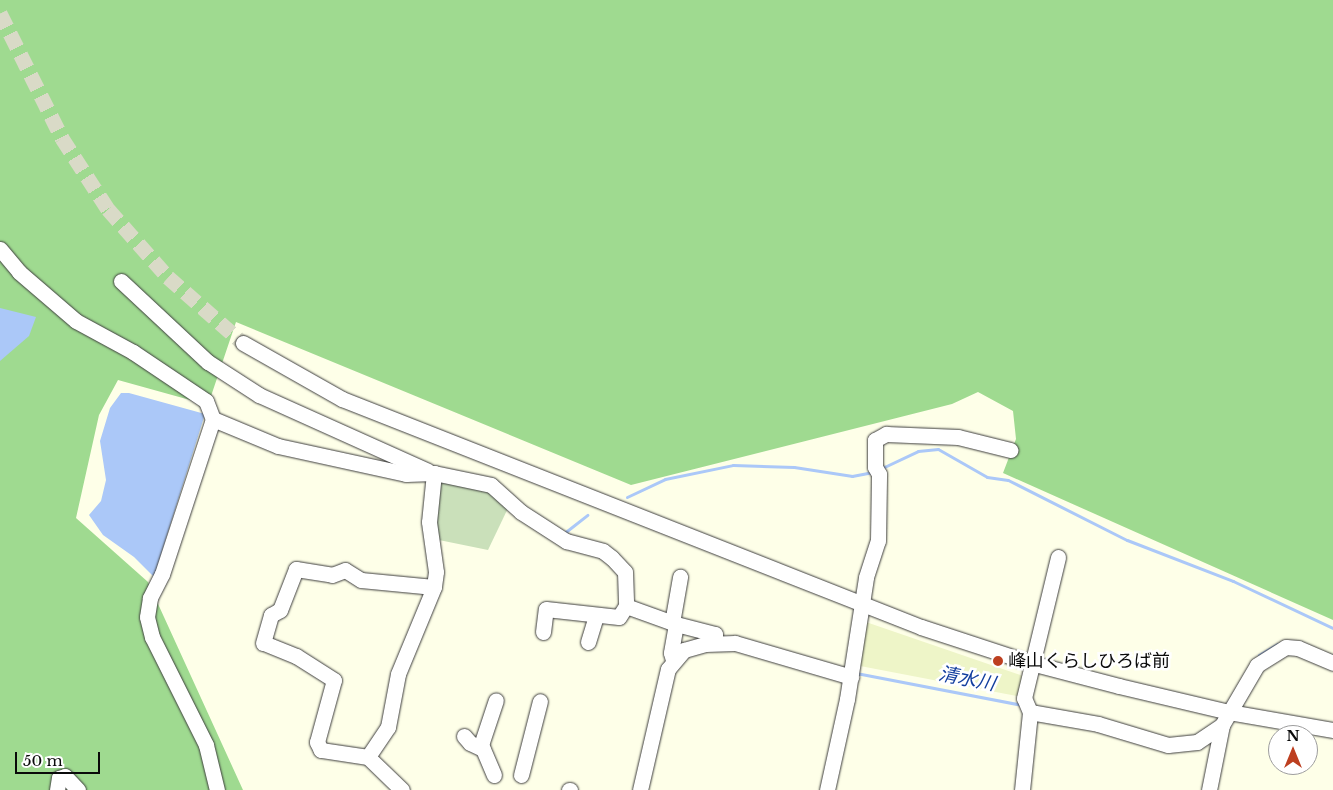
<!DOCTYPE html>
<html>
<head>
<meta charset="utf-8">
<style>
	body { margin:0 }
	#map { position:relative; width:1333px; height:790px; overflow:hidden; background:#feffe8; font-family:"Libre Baskerville","Noto Sans JP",serif }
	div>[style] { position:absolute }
	.farmland>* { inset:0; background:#eef5c8 }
	.forest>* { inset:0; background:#9fda90 }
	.cemetery>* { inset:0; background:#cae0ba }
	.water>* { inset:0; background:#abc8f8 }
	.stream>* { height:3px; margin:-1.5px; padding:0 1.5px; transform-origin:1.5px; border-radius:1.5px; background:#abc8f8 }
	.minor-tunnel>* { height:15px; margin-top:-7.5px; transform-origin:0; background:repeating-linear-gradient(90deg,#d9dac7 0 15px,transparent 0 23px) }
	.roads { filter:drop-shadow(0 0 1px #3d3d3d) drop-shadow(0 0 1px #3d3d3d) }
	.minor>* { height:15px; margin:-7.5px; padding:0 7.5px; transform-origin:7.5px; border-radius:7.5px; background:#fff }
	.dots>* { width:14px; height:14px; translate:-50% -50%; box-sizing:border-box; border:2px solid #fff; border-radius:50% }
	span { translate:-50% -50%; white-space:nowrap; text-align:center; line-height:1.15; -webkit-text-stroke:5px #fff; paint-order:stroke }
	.poi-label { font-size:18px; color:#0a0a0a }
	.left { translate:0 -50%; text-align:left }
	.water-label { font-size:19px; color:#123e9e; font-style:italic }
	.north { position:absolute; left:1268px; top:725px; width:50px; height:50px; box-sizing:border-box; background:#fff; border:1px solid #9d9d9d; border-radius:50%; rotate:0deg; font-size:14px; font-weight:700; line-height:20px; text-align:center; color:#0a0a0a }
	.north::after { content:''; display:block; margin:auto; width:18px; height:22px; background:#bd3f20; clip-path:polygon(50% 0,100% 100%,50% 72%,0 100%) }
	.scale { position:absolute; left:15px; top:752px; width:85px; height:22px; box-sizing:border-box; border:2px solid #0a0a0a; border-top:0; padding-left:6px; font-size:15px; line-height:18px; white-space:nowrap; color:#0a0a0a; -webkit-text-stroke:4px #fff; paint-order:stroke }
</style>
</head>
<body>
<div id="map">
	<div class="farmland">
		<div style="clip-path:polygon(863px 621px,1026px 677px,1022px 697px,855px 665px)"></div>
	</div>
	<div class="forest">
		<div style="clip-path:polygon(0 0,1333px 0,1333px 620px,1003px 473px,1016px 439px,1013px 411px,978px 392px,952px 404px,631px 485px,236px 322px,208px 405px,118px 380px,99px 415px,76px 518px,148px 582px,243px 790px,0 790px)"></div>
	</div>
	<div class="cemetery">
		<div style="clip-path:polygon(442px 477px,481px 485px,510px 504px,488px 550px,434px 539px,437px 484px)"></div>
	</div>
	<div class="water">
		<div style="clip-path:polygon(0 308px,36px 317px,29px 336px,0 361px)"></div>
		<div style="clip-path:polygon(121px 393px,129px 393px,205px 414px,154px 577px,134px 557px,103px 535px,89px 515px,101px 501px,106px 480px,100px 441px,110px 408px)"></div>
	</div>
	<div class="stream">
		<div style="left:880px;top:469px;width:42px;rotate:-25.3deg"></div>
		<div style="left:918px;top:451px;width:20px;rotate:-6deg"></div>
		<div style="left:938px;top:449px;width:56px;rotate:29.7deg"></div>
		<div style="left:987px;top:477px;width:21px;rotate:8deg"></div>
		<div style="left:1008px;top:480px;width:133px;rotate:26.8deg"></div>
		<div style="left:1127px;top:540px;width:114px;rotate:21.1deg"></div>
		<div style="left:1233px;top:581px;width:110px;rotate:25.2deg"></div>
		<div style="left:627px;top:497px;width:42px;rotate:-25.3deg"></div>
		<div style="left:665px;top:479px;width:69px;rotate:-11.6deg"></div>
		<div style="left:733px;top:465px;width:61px;rotate:1.9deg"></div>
		<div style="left:794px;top:467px;width:59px;rotate:8.8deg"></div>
		<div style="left:852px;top:476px;width:20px;rotate:-11deg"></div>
		<div style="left:563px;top:534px;width:31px;rotate:-38deg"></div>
		<div style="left:1259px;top:655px;width:21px;rotate:-31deg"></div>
		<div style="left:856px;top:673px;width:169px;rotate:10.9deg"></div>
	</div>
	<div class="minor-tunnel">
		<div style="left:0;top:13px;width:140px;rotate:63.6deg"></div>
		<div style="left:62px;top:138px;width:85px;rotate:57.1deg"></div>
		<div style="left:108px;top:209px;width:91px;rotate:48.6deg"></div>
		<div style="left:168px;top:277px;width:100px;rotate:41.3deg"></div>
	</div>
	<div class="roads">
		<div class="minor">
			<div style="left:0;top:249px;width:30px;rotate:50deg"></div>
			<div style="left:19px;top:272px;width:75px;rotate:40.7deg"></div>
			<div style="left:76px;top:321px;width:65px;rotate:28.5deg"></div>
			<div style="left:133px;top:352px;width:88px;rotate:33.9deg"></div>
			<div style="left:206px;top:401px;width:19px;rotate:69deg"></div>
			<div style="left:213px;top:419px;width:163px;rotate:108.2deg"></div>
			<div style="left:162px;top:574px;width:27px;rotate:117deg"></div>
			<div style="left:150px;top:598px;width:19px;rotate:99deg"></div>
			<div style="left:147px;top:617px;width:21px;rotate:76deg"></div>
			<div style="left:152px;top:637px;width:121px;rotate:63.4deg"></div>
			<div style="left:206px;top:745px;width:46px;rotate:76.3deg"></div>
			<div style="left:121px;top:281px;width:119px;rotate:43deg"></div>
			<div style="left:208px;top:362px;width:61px;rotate:32.9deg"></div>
			<div style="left:259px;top:395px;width:185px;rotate:24.2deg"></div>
			<div style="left:243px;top:343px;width:114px;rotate:29.5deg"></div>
			<div style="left:342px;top:399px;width:622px;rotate:21.49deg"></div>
			<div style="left:921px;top:627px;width:116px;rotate:18.1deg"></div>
			<div style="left:1031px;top:663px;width:91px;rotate:14.6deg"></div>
			<div style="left:1119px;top:686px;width:113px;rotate:13.3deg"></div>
			<div style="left:1229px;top:712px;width:106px;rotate:9.8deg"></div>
			<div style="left:213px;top:419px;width:70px;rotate:22.6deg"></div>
			<div style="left:278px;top:446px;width:131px;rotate:12.3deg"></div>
			<div style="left:406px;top:474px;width:28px;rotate:-2deg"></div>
			<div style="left:434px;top:473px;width:49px;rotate:95.8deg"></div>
			<div style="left:429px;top:522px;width:50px;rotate:82deg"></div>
			<div style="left:436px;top:572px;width:15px;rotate:98deg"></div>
			<div style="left:434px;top:587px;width:94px;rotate:112.5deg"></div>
			<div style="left:398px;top:674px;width:54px;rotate:100.7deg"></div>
			<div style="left:388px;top:727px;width:36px;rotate:124deg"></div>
			<div style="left:434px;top:473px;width:58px;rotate:11.9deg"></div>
			<div style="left:491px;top:485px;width:40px;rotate:42deg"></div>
			<div style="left:521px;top:512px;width:54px;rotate:32.8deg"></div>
			<div style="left:566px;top:541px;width:38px;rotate:15deg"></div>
			<div style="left:603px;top:551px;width:11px;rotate:38deg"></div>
			<div style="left:612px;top:558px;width:19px;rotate:47deg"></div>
			<div style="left:625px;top:572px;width:34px;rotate:88deg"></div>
			<div style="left:626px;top:606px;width:53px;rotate:19.8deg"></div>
			<div style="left:676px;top:624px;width:29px;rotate:100deg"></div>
			<div style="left:671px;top:653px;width:7px;rotate:74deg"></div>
			<div style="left:672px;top:623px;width:47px;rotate:-80.1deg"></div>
			<div style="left:676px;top:624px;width:40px;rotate:14.4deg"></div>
			<div style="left:715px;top:634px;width:9px;rotate:90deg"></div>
			<div style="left:543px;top:632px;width:23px;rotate:-83deg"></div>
			<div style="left:546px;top:609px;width:73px;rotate:6.3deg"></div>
			<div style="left:619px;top:617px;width:13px;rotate:-58deg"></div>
			<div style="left:588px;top:642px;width:28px;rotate:-73deg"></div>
			<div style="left:1030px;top:712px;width:69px;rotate:10deg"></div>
			<div style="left:1098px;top:724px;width:73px;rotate:16.7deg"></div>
			<div style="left:1168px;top:745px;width:29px;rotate:-6deg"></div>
			<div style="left:1197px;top:742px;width:30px;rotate:-34deg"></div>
			<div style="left:464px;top:736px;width:9px;rotate:49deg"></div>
			<div style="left:470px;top:743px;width:14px;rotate:25deg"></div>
			<div style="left:494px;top:775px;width:33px;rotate:-113deg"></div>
			<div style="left:481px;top:745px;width:47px;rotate:-71.6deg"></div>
			<div style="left:521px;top:775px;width:76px;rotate:-75.6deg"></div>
			<div style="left:57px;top:790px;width:12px;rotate:-81deg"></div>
			<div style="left:59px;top:778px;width:6px;rotate:-18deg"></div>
			<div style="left:65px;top:776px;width:19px;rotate:47deg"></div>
			<div style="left:402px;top:790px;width:47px;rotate:-135.9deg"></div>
			<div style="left:368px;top:757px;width:48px;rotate:-171.5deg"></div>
			<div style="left:321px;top:750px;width:9px;rotate:-117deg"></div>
			<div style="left:317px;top:742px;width:64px;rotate:-74.7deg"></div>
			<div style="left:334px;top:680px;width:45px;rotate:-147.7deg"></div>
			<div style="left:296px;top:656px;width:35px;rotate:-158deg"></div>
			<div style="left:263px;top:643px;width:29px;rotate:-74deg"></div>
			<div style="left:271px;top:615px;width:10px;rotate:-29deg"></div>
			<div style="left:280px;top:610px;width:44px;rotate:-68.7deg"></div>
			<div style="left:296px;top:569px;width:36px;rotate:9deg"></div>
			<div style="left:332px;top:575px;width:14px;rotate:-21deg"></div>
			<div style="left:345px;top:570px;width:19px;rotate:32deg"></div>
			<div style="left:361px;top:580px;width:73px;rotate:5.5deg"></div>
			<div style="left:569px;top:790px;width:1px"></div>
			<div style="left:640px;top:790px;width:124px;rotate:-77deg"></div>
			<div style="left:668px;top:669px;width:25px;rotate:-50deg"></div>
			<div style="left:684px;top:650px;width:22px;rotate:-16deg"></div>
			<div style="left:705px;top:644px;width:30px;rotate:-2deg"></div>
			<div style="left:735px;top:643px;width:121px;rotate:16.3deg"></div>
			<div style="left:827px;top:790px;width:93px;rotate:-77.6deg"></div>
			<div style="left:847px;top:699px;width:123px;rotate:-81.1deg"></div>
			<div style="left:866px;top:577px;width:38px;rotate:-72deg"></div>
			<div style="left:878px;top:541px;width:67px;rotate:-89.1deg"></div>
			<div style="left:879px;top:474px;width:8px;rotate:-120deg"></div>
			<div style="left:875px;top:467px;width:27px;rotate:-90deg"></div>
			<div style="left:875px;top:440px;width:13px;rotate:-29deg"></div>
			<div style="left:886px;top:434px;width:72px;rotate:2.4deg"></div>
			<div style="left:958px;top:437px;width:54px;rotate:14deg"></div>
			<div style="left:1022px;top:790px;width:78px;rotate:-84.1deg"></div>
			<div style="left:1030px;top:712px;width:15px;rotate:-113deg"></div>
			<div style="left:1024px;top:698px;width:145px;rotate:-76.4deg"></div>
			<div style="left:1209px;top:790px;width:66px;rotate:-78.7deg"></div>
			<div style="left:1222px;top:725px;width:69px;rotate:-59.7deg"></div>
			<div style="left:1257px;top:665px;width:34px;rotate:-32deg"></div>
			<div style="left:1286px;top:647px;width:12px;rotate:5deg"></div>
			<div style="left:1298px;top:648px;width:38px;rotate:23deg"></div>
		</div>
	</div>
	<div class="dots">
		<div style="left:998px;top:661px;background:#bd3f20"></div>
	</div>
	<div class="poi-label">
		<span class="left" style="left:1008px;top:661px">峰山くらしひろば前</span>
	</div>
	<div class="water-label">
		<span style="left:967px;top:679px;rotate:11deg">清水川</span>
	</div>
	<div class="north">N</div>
	<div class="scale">50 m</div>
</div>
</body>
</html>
